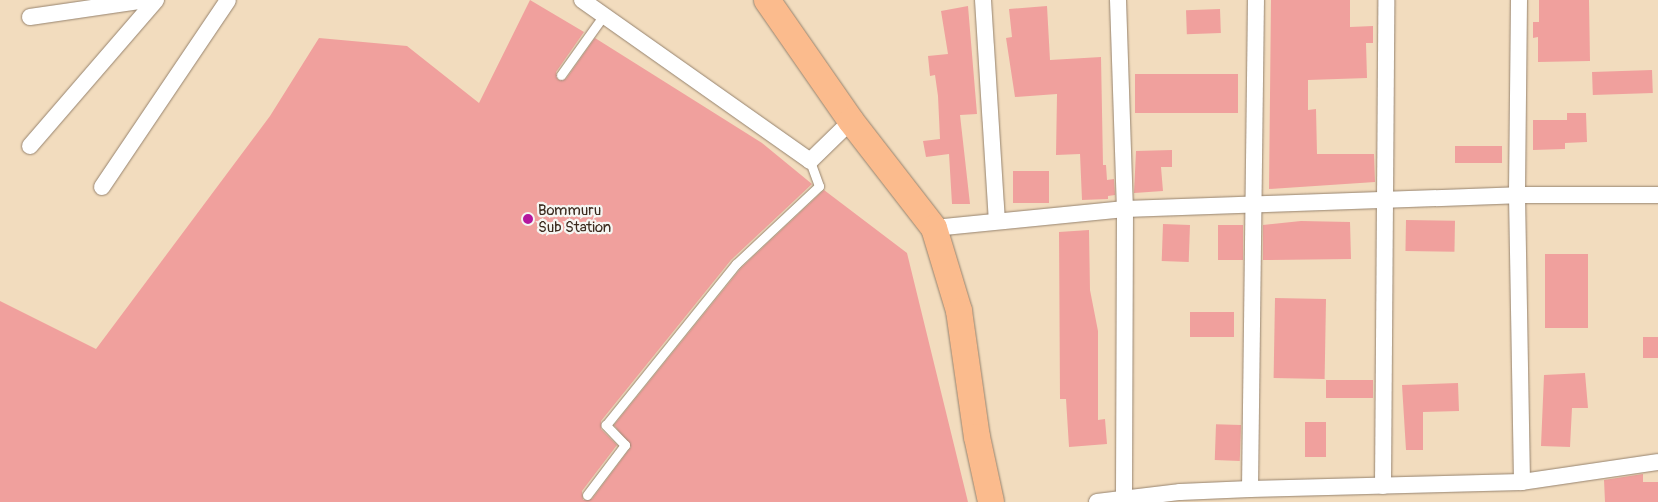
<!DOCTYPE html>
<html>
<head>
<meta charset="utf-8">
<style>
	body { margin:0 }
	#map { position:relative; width:1658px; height:502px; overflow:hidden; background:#f2dcbe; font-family:Pangolin,sans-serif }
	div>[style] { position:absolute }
	.building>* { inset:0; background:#f0a09d; transform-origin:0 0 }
	.roads { filter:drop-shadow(0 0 1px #96836e) drop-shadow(0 0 1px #96836e) }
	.service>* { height:9px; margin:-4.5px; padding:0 4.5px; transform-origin:4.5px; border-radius:4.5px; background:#fff }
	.minor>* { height:16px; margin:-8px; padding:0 8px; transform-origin:8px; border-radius:8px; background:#fff }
	.primary>* { height:26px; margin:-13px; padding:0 13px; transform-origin:13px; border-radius:13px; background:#fbbb8d }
	.dots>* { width:14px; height:14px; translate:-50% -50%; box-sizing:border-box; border:2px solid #f6f6f2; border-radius:50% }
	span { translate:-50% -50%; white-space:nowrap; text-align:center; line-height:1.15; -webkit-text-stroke:4.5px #f6f6f2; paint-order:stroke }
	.poi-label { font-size:15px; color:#3b2a1e }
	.left { translate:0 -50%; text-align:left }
</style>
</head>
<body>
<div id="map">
	<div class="building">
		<div style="clip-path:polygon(530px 0,584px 32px,556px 72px,558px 80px,566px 79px,595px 38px,762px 143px,812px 184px,731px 260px,601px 421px,601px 429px,617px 445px,582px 491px,583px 500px,592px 499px,631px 447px,614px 425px,741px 268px,824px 190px,907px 253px,968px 502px,0 502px,0 301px,96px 349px,270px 116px,319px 38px,407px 46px,479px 103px)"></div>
		<div style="clip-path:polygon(1271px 0,1350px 0,1350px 27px,1373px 26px,1373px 43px,1366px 43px,1367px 78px,1308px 80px,1308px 110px,1316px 109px,1317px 154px,1374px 154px,1375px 182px,1269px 189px)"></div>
		<div style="clip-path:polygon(1539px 0,1589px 0,1590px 61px,1538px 62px,1538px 37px,1533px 38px,1533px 22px,1539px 22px)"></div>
		<div style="clip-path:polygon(968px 6px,977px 114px,960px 115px,970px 204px,952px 204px,949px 154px,926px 157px,923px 141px,940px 139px,938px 96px,935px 75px,930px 76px,928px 56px,948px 54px,941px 11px)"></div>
		<div style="clip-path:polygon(1047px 6px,1050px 60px,1101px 57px,1103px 165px,1106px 165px,1107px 180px,1114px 179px,1115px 195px,1108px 196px,1108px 199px,1082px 200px,1080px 154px,1056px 155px,1057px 94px,1015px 97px,1006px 38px,1012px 37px,1009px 9px)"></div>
		<div style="left:1220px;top:9px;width:24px;height:34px;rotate:88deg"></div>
		<div style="left:1652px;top:70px;width:23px;height:60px;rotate:88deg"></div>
		<div style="left:1135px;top:74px;width:103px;height:39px"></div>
		<div style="clip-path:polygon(1567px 113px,1586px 113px,1587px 142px,1565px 143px,1565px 149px,1533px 150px,1533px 120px,1567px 120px)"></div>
		<div style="left:1455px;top:146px;width:47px;height:17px"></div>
		<div style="clip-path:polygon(1172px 150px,1172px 167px,1161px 167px,1163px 191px,1134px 193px,1136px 151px)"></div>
		<div style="left:1013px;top:171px;width:36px;height:32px"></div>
		<div style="left:1406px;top:220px;width:49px;height:31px;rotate:1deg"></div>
		<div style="clip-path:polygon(1301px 221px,1350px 222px,1351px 259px,1263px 260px,1263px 225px)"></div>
		<div style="left:1163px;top:224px;width:27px;height:37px;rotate:2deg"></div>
		<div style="left:1243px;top:225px;width:35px;height:25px;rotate:90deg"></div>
		<div style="clip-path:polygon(1089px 230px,1090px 290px,1098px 331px,1098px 420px,1105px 419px,1107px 444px,1069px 447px,1066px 399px,1060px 399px,1059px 232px)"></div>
		<div style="left:1545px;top:254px;width:43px;height:74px"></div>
		<div style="left:1326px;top:299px;width:80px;height:51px;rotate:91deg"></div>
		<div style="left:1234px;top:312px;width:25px;height:44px;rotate:90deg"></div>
		<div style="left:1643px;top:337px;width:15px;height:21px"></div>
		<div style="clip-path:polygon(1585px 373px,1588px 408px,1572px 408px,1570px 447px,1541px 446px,1544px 375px)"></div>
		<div style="left:1326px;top:380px;width:47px;height:18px"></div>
		<div style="clip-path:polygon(1458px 383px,1459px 411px,1423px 412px,1423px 450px,1406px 450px,1402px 385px)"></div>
		<div style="left:1305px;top:422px;width:21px;height:35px"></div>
		<div style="left:1241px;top:425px;width:36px;height:25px;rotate:92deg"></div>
		<div style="clip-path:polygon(1643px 474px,1643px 482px,1658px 482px,1658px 502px,1605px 502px,1604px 480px)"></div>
	</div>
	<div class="roads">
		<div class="service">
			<div style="left:561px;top:75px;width:74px;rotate:-54.4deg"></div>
			<div style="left:587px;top:495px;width:63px;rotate:-52.8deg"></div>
			<div style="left:625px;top:445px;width:28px;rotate:-134deg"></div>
			<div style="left:606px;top:425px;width:207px;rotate:-51.1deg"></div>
			<div style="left:736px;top:264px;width:114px;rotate:-43.2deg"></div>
			<div style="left:819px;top:186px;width:27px;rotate:-110deg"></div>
		</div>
		<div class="minor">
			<div style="left:582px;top:0;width:279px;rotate:35.2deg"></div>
			<div style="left:810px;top:161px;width:57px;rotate:-44.3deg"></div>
			<div style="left:983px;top:0;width:221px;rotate:86.4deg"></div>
			<div style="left:1118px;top:0;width:209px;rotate:88.1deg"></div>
			<div style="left:1125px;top:209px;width:288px;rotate:90.2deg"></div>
			<div style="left:1519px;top:0;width:195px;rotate:90.6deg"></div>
			<div style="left:1517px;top:195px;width:287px;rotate:89deg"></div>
			<div style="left:30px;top:17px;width:117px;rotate:-8.3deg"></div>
			<div style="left:30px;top:146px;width:193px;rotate:-49.2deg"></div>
			<div style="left:102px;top:187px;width:225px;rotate:-56deg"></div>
			<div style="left:934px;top:228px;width:192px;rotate:-5.7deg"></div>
			<div style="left:1125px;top:209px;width:392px;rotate:-2deg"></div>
			<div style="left:1517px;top:195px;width:141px"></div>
			<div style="left:1383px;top:486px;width:486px;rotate:-89.6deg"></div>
			<div style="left:1250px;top:489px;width:489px;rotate:-89.3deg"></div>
			<div style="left:1097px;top:502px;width:84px;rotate:-6.9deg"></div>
			<div style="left:1180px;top:492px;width:70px;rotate:-2.5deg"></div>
			<div style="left:1250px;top:489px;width:272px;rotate:-1.5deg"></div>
			<div style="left:1522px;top:482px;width:137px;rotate:-8.4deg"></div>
		</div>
		<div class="primary">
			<div style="left:767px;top:0;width:147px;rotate:55.2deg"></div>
			<div style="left:851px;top:121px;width:135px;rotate:52.2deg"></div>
			<div style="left:934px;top:228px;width:87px;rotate:73.2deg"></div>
			<div style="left:959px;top:311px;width:127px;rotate:81.9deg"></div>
			<div style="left:977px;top:437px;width:66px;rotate:77.8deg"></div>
		</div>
	</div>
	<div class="dots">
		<div style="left:528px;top:219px;background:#b5179e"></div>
	</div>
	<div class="poi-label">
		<span class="left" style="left:538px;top:219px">Bommuru<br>Sub Station</span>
	</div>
</div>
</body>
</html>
